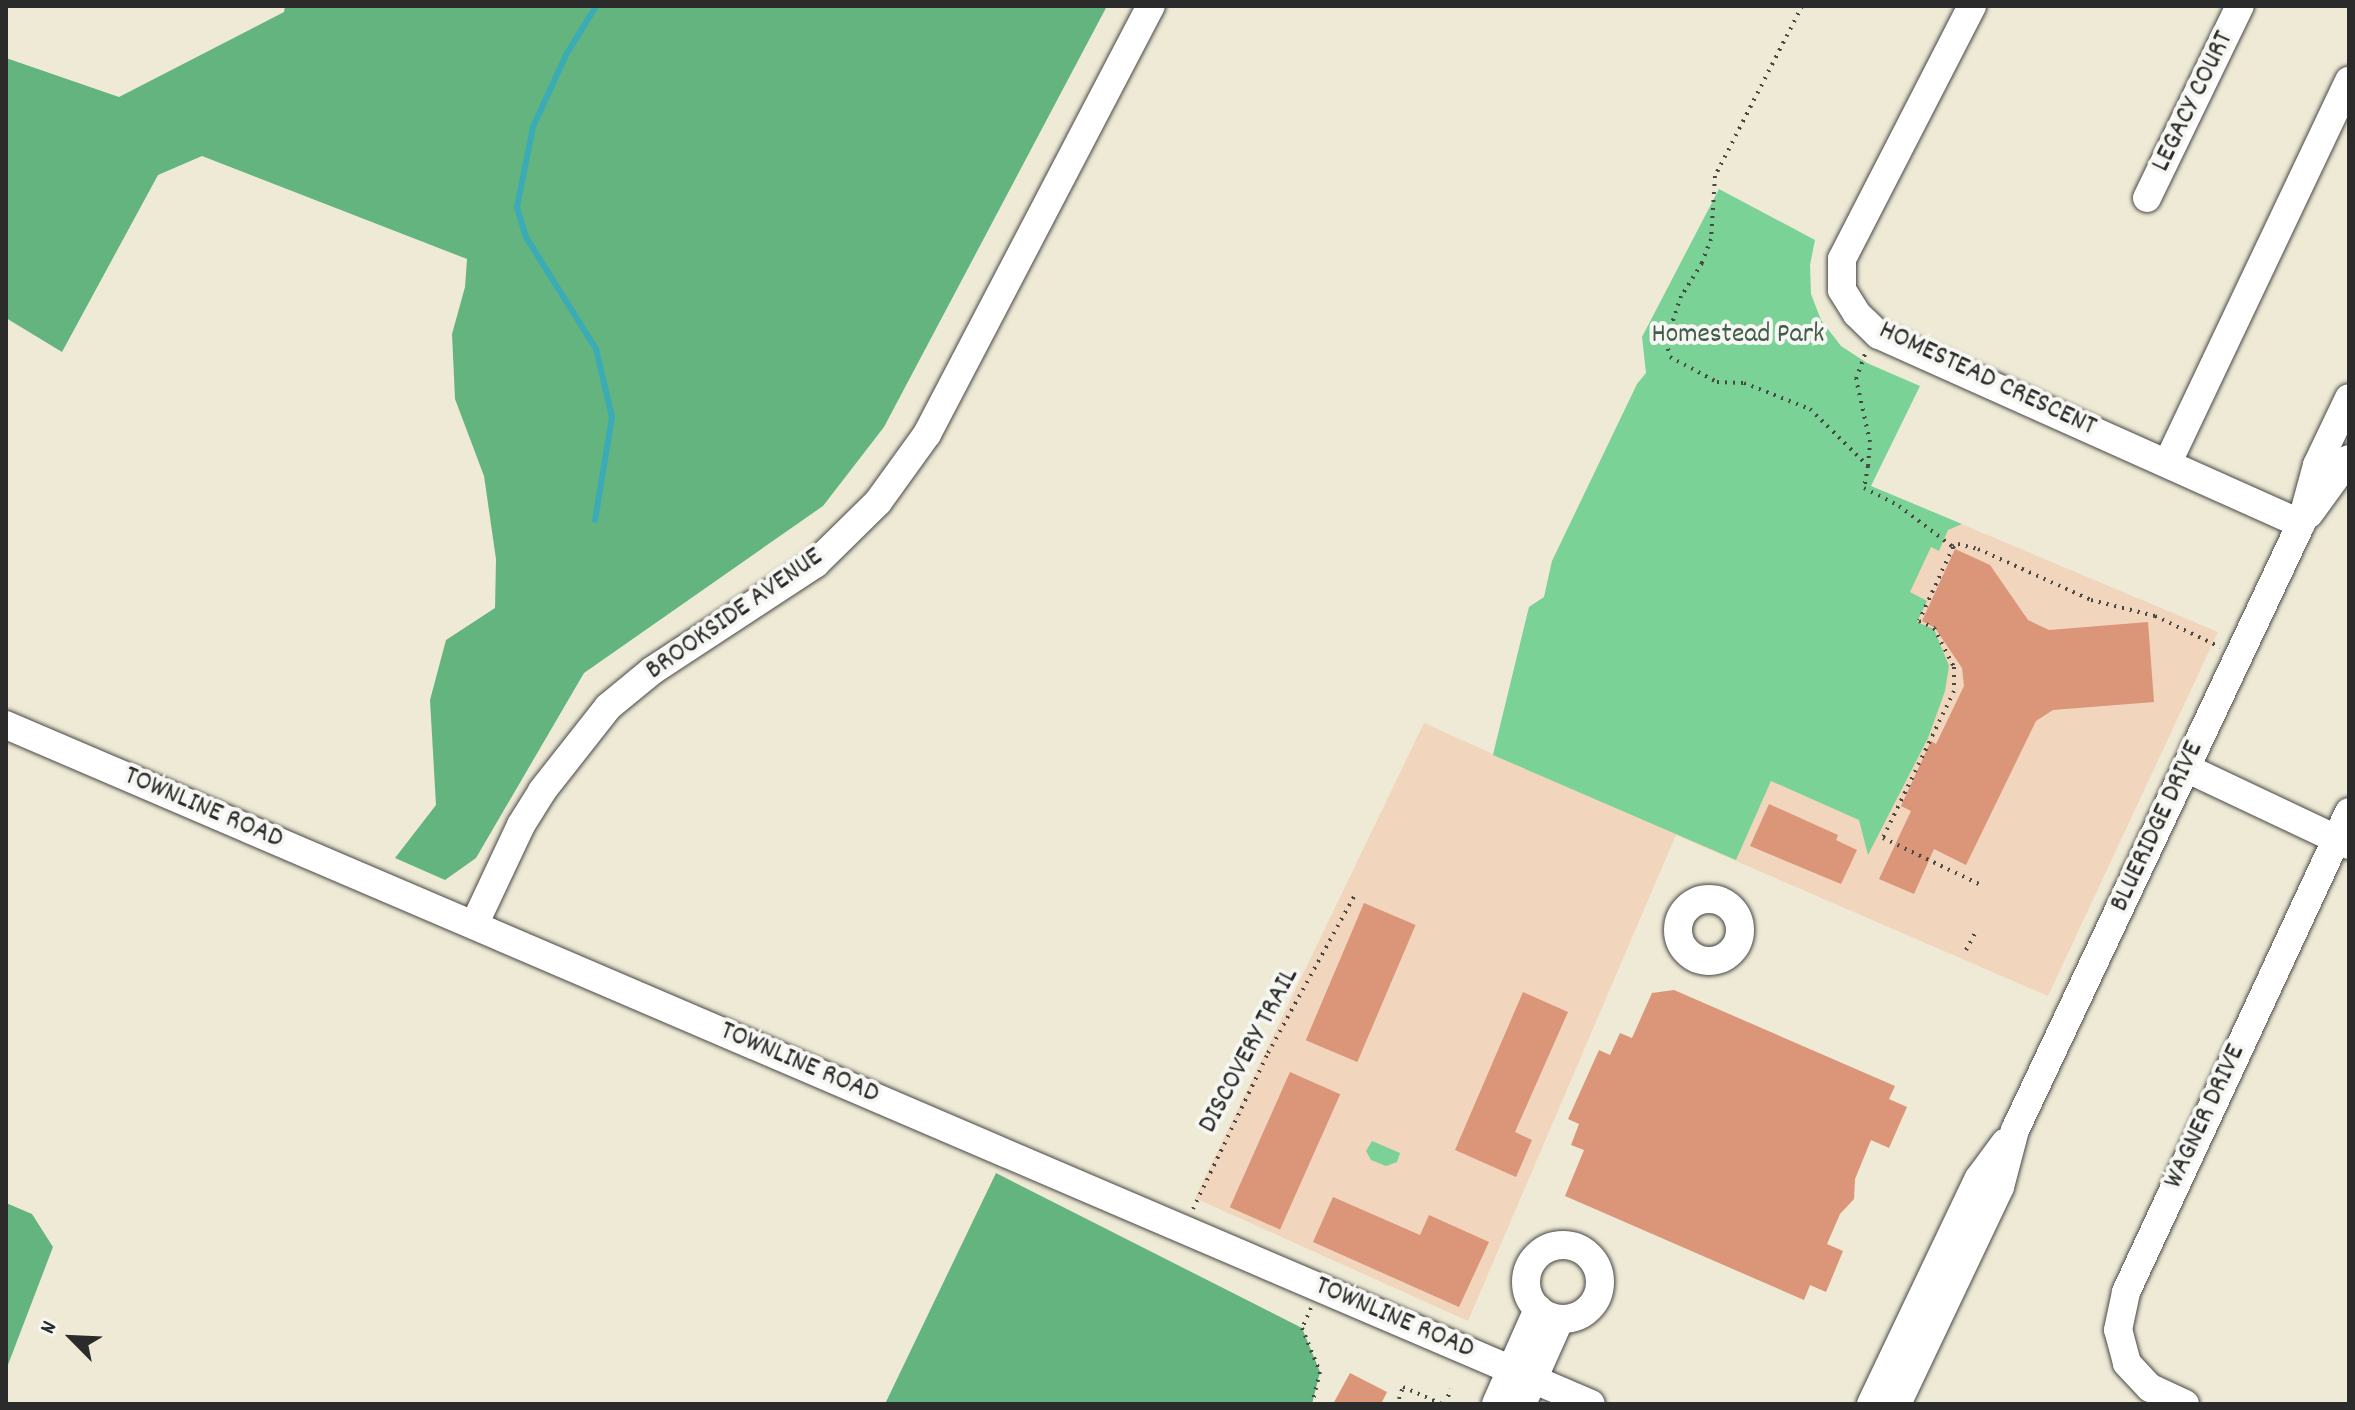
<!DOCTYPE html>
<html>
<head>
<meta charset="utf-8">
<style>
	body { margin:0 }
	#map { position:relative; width:2355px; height:1410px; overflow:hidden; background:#efead6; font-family:Dekko,sans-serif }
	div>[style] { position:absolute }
	.built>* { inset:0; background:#f1d5bd }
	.green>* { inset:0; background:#7bd297 }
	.forest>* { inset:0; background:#64b480 }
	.stream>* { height:6px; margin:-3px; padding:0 3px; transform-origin:3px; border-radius:3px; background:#3bacb6 }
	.building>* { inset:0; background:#db9578; transform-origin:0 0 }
	.path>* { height:4px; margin-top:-2px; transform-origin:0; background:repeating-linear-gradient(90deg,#484845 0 2px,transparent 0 8px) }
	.roads { filter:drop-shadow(0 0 2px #484845) drop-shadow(0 0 2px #484845) }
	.minor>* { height:28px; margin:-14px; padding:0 14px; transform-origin:14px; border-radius:14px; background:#fff }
	.minor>.ring { margin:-14px; padding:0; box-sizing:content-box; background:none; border:28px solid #fff; border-radius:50% }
	span { translate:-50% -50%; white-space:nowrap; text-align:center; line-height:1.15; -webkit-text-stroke:8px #f6f6f2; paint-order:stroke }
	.street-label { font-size:28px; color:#2b2b2b }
	.park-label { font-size:28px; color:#435d4b }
	.frame { position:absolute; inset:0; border:8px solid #2b2b2b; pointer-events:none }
	.north { position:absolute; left:32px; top:1298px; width:80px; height:80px; -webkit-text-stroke:6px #f6f6f2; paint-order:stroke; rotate:294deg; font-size:22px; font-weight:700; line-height:32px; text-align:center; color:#2b2b2b }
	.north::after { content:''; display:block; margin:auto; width:28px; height:36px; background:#2b2b2b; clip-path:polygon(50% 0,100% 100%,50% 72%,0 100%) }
</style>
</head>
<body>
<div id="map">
	<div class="built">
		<div style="clip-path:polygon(1871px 486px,2218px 632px,2048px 996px,1676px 835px,1468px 1321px,1195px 1198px,1424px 723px,1493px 754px,1529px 607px,1544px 597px,1552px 561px)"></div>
	</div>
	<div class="green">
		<div style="clip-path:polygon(1719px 189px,1815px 240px,1810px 265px,1811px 294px,1821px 320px,1841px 346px,1867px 363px,1920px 386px,1871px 486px,1962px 524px,1948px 530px,1939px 551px,1931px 547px,1910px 592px,1927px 601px,1917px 622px,1934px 629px,1949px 666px,1945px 691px,1928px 738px,1868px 855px,1859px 820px,1771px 781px,1736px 860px,1493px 755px,1529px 607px,1544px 597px,1552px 561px,1637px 384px,1646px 373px,1642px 337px)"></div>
		<div style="clip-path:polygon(1372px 1141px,1400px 1153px,1397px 1162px,1386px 1166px,1371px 1160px,1366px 1151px)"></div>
	</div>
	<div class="forest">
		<div style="clip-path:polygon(285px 6px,1107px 6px,884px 427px,823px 506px,584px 673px,476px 858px,445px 880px,395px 858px,436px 805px,430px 700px,446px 640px,495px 608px,496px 559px,484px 476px,455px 399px,452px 334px,465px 287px,467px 259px,202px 156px,158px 175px,62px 352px,6px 318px,6px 58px,119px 97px,284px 12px)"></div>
		<div style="clip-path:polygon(996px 1173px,1302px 1328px,1320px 1372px,1312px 1404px,885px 1404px)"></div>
		<div style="clip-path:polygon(6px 1203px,32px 1214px,53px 1247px,6px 1370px)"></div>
	</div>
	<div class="stream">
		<div style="left:595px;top:520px;width:104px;rotate:-80.6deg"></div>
		<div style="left:612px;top:417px;width:70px;rotate:-103.2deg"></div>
		<div style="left:596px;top:349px;width:132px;rotate:-122deg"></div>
		<div style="left:526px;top:237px;width:31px;rotate:-107deg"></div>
		<div style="left:517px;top:207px;width:82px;rotate:-78.7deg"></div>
		<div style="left:533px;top:127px;width:79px;rotate:-65.4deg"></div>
		<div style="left:566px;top:55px;width:57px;rotate:-58.5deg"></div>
	</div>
	<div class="building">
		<div style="clip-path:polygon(1955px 549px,1990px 565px,2028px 620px,2049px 630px,2148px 622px,2154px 702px,2053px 710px,2036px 721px,1966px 865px,1934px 849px,1914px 894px,1879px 879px,1911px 811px,1901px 806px,1931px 741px,1936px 744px,1964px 686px,1962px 668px,1935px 628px,1922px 621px)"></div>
		<div style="clip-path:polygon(1769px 804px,1838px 835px,1836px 840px,1857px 850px,1841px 884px,1750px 846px)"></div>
		<div style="left:1364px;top:903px;width:56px;height:149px;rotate:23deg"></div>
		<div style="clip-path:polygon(1674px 990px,1895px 1086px,1889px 1099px,1907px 1107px,1889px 1148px,1871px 1140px,1855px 1179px,1854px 1199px,1840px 1214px,1827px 1244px,1843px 1251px,1826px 1292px,1810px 1285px,1804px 1300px,1565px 1196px,1584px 1150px,1571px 1145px,1579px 1124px,1568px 1119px,1599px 1050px,1610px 1055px,1620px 1033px,1632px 1038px,1652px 993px)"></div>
		<div style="clip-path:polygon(1523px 992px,1568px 1012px,1515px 1132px,1532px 1140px,1516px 1177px,1455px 1150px)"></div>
		<div style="left:1290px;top:1072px;width:55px;height:148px;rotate:24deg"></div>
		<div style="clip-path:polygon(1333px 1197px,1420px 1235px,1429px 1215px,1489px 1242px,1459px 1307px,1313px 1242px)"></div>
		<div style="clip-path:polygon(1350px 1373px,1387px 1392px,1381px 1404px,1333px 1404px)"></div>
	</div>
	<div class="path">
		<div style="left:1802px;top:6px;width:191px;rotate:117.1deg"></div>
		<div style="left:1715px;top:176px;width:63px;rotate:93.6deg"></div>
		<div style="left:1711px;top:239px;width:26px;rotate:111deg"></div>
		<div style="left:1702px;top:263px;width:39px;rotate:122deg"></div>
		<div style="left:1681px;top:296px;width:47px;rotate:108.4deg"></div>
		<div style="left:1666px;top:341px;width:16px;rotate:76deg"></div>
		<div style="left:1670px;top:357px;width:53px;rotate:28deg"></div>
		<div style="left:1717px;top:382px;width:27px;rotate:2deg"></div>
		<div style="left:1744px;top:383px;width:71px;rotate:21.5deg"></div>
		<div style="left:1810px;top:409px;width:81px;rotate:44.5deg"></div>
		<div style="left:1868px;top:466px;width:24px;rotate:-85deg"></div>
		<div style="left:1870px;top:442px;width:65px;rotate:-102.5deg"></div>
		<div style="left:1856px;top:379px;width:29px;rotate:-70deg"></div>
		<div style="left:1868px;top:466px;width:22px;rotate:100deg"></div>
		<div style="left:1864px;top:488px;width:39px;rotate:27deg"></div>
		<div style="left:1899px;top:506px;width:68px;rotate:37.2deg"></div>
		<div style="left:1953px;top:547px;width:6px;rotate:-31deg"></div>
		<div style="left:1958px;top:544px;width:21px;rotate:14deg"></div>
		<div style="left:1978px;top:549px;width:124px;rotate:24.3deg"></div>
		<div style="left:2091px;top:600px;width:66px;rotate:14deg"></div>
		<div style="left:2155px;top:616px;width:72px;rotate:25.5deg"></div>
		<div style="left:1953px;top:547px;width:81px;rotate:114.7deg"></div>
		<div style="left:1919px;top:621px;width:17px;rotate:25deg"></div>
		<div style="left:1934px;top:628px;width:44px;rotate:62.9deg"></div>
		<div style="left:1954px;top:667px;width:24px;rotate:90deg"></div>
		<div style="left:1954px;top:691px;width:163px;rotate:115.8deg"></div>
		<div style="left:1883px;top:838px;width:109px;rotate:25.6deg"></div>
		<div style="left:1966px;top:950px;width:21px;rotate:-62deg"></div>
		<div style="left:1193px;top:1209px;width:173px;rotate:-64.3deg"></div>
		<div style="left:1268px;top:1053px;width:183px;rotate:-61.2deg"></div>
		<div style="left:1311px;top:1308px;width:22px;rotate:114deg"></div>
		<div style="left:1302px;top:1328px;width:48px;rotate:67.8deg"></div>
		<div style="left:1320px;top:1372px;width:33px;rotate:104deg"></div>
		<div style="left:1399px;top:1399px;width:13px;rotate:-72deg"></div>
		<div style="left:1403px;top:1387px;width:43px;rotate:23.6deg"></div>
		<div style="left:1445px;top:1404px;width:16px;rotate:-68deg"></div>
	</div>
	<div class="roads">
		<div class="minor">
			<div style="left:1972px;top:6px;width:284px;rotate:117.2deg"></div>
			<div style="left:1842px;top:259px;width:31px;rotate:90deg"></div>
			<div style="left:1842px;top:290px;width:28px;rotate:58deg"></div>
			<div style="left:1857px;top:314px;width:30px;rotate:44deg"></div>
			<div style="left:1879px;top:335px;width:462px;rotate:24.1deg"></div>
			<div style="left:2147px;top:198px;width:213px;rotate:-64.2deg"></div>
			<div style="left:2168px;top:462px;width:422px;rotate:-64.6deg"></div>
			<div style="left:2309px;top:514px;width:68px;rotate:-54deg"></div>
			<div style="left:6px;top:725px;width:1724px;rotate:23.19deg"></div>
			<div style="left:2186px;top:768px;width:180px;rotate:25.3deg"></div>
			<div class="ring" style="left:1678px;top:899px;width:34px;height:34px"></div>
			<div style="left:474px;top:925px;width:110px;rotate:-64.8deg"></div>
			<div style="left:521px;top:825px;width:40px;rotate:-58deg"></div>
			<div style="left:542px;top:791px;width:107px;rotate:-51.8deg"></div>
			<div style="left:608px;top:707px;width:58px;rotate:-39.4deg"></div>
			<div style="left:653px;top:670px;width:194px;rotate:-33.2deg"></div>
			<div style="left:815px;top:564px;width:88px;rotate:-44.5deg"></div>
			<div style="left:878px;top:502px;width:84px;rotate:-54.2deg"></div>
			<div style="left:927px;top:434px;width:483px;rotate:-62.4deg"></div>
			<div class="ring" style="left:1526px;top:1245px;width:46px;height:46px"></div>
			<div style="left:1496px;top:1404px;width:104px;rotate:-66.1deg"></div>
			<div style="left:1522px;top:1404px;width:93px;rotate:-65.9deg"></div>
			<div style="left:1871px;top:1404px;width:250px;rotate:-64.5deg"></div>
			<div style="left:1979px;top:1178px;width:44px;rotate:-53.4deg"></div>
			<div style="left:1897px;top:1404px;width:240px;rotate:-64.6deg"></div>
			<div style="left:2000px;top:1187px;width:59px;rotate:-75.3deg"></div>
			<div style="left:2015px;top:1130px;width:670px;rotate:-64.74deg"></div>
			<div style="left:2301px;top:524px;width:61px;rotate:-74.8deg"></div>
			<div style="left:2317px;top:465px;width:74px;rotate:-64.5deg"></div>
			<div style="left:2185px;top:1404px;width:38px;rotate:-155deg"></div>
			<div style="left:2150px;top:1388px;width:34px;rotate:-133deg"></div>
			<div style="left:2127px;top:1363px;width:34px;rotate:-105deg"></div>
			<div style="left:2118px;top:1330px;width:39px;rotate:-78deg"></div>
			<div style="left:2126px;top:1292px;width:529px;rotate:-65.08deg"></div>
		</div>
	</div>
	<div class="street-label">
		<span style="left:2194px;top:102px;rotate:-64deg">LEGACY COURT</span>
		<span style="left:1987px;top:380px;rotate:25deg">HOMESTEAD CRESCENT</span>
		<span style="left:735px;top:615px;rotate:-35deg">BROOKSIDE AVENUE</span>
		<span style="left:203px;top:809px;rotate:23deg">TOWNLINE ROAD</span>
		<span style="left:2158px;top:827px;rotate:-65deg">BLUERIDGE DRIVE</span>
		<span style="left:1250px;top:1051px;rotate:-62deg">DISCOVERY TRAIL</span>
		<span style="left:799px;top:1064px;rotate:23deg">TOWNLINE ROAD</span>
		<span style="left:2206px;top:1117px;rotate:-65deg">WAGNER DRIVE</span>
		<span style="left:1394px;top:1319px;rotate:23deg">TOWNLINE ROAD</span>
	</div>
	<div class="park-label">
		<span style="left:1738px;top:336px">Homestead Park</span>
	</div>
	<div class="frame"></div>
	<div class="north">N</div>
</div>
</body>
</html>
